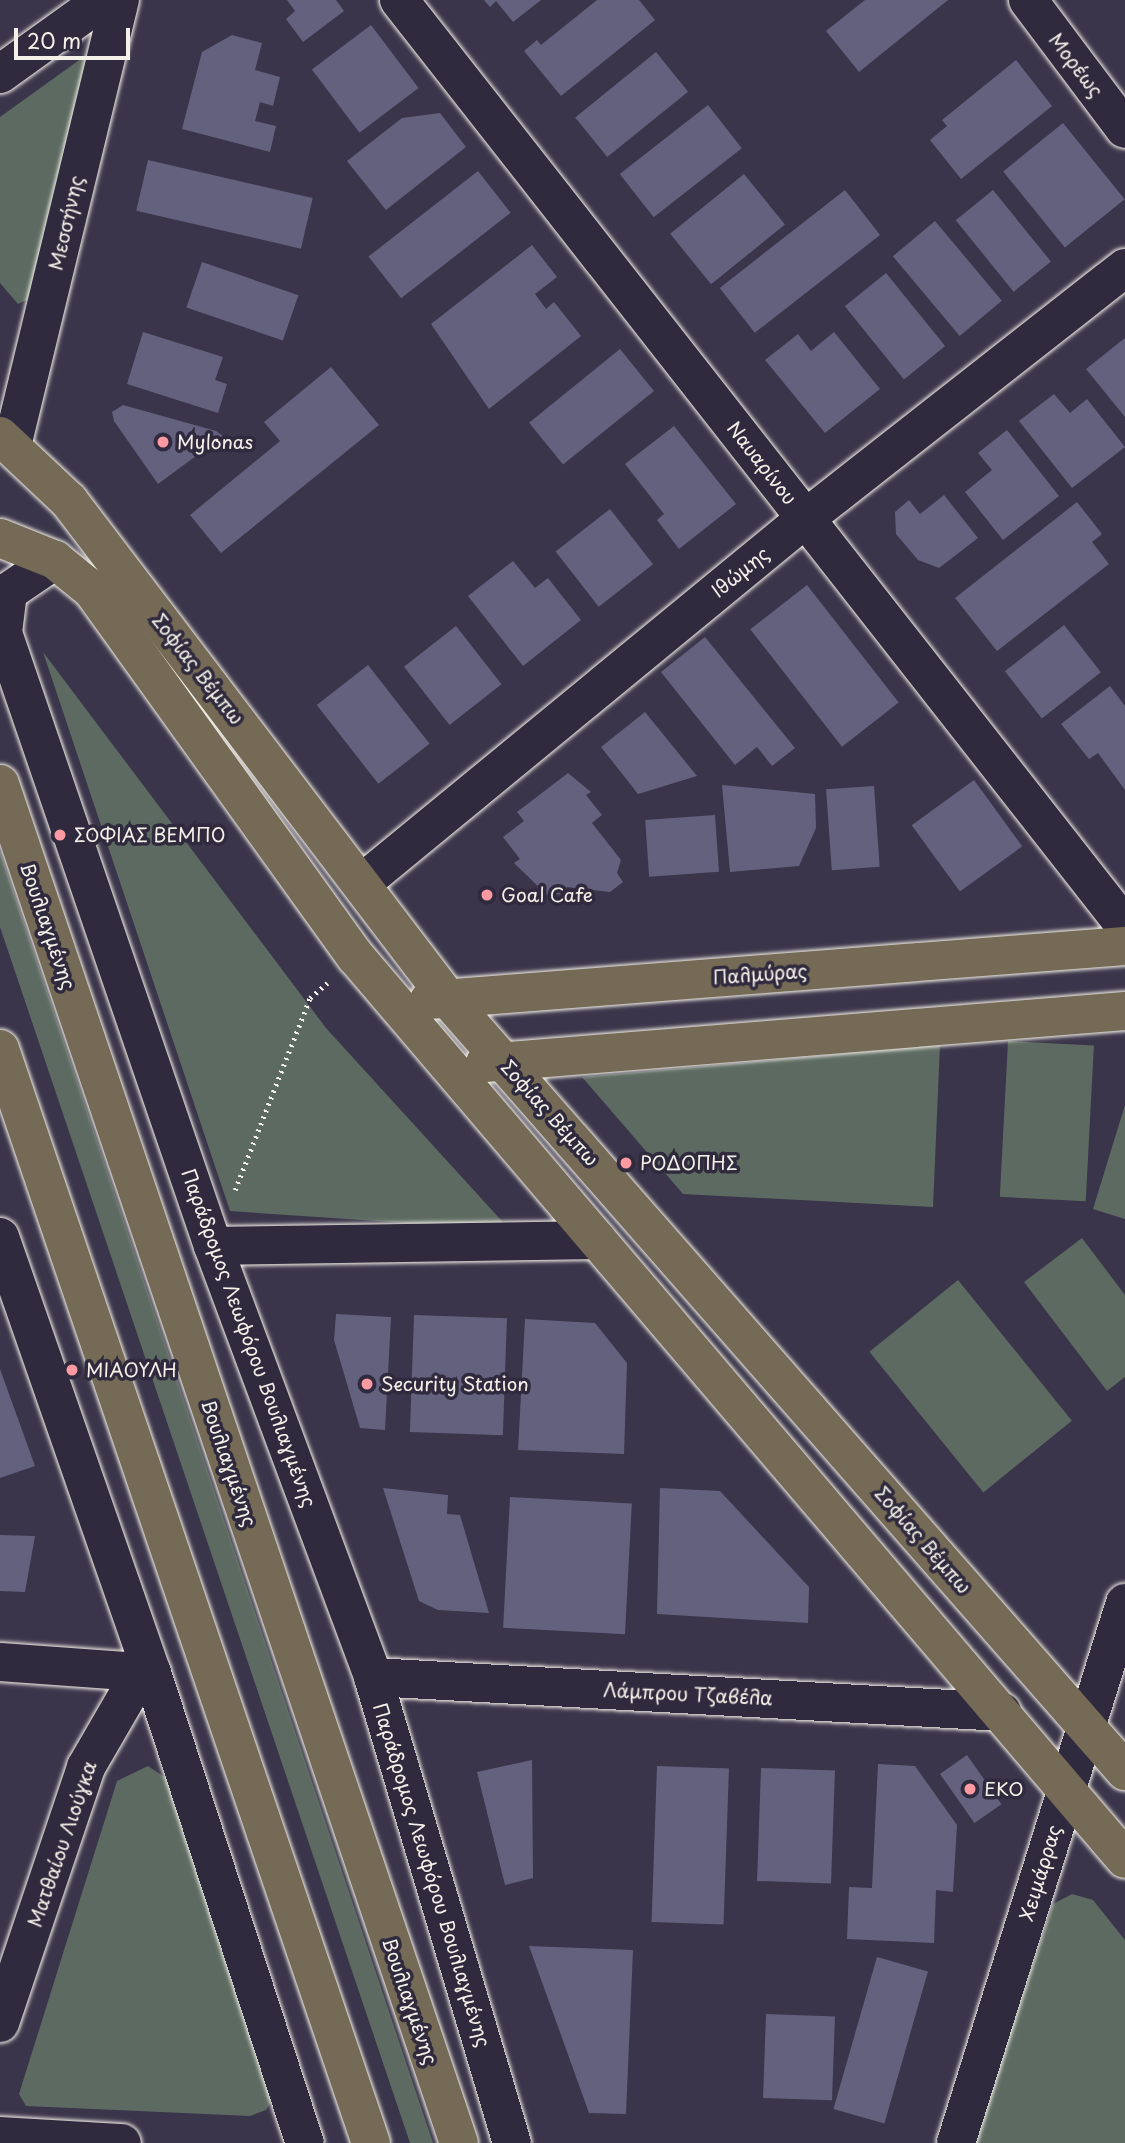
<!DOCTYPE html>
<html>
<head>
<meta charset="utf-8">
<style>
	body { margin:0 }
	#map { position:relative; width:1125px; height:2143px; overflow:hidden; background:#3a354a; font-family:"Playpen Sans",sans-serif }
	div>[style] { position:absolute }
	.green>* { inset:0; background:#5c6a61; transform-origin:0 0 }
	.building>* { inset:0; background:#64617f; transform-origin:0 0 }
	.path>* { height:4.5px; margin-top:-2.25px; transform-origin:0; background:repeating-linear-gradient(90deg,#f4f1e8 0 2px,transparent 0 7px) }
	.roads { filter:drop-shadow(0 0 2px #f4f1e8) drop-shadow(0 0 2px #f4f1e8) }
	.minor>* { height:38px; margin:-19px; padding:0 19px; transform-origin:19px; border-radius:19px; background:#2f2a3d }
	.major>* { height:38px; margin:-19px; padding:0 19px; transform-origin:19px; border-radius:19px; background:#756a55 }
	.dots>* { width:19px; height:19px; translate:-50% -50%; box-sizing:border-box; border:4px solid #2f2a3d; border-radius:50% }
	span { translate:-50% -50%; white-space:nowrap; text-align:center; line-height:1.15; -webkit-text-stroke:7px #2f2a3d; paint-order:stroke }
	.street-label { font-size:19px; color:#f4f1e8 }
	.poi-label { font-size:19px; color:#f4f1e8 }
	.left { translate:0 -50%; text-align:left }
	.scale { position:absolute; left:14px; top:28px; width:116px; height:32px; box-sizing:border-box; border:4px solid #f4f1e8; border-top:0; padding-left:9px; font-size:21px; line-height:24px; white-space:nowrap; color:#f4f1e8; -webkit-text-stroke:5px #2f2a3d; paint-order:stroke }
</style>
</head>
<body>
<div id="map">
	<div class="green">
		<div style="clip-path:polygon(89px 53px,31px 298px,18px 304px,0 283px,0 117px)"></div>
		<div style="clip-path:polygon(43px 652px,326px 1028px,510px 1230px,230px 1211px)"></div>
		<div style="clip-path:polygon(0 851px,299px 1743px,433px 2143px,410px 2143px,0 927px)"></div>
		<div style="left:1008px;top:1041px;width:86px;height:156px;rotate:3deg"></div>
		<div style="clip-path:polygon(940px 1045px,933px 1207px,683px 1194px,582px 1077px)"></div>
		<div style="clip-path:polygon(1125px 1105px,1125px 1219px,1093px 1209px)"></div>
		<div style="clip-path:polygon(1082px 1238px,1125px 1295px,1125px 1377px,1107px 1391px,1024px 1282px)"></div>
		<div style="left:958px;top:1280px;width:181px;height:114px;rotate:51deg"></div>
		<div style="clip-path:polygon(148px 1766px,172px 1782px,273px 2099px,266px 2110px,250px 2116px,26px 2106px,19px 2094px,117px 1781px)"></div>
		<div style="clip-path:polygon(1072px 1894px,1093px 1900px,1125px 1940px,1125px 2143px,974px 2143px,1053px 1904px)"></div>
	</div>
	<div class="building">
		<div style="clip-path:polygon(287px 0,336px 0,344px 11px,303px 42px,286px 19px,295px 11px)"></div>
		<div style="clip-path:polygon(484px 0,541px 0,513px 22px,496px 1px,490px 7px)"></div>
		<div style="clip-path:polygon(597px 0,639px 0,655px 20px,561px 96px,524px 51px,537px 40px,541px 45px)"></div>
		<div style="clip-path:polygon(865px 0,948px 0,859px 72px,826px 31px)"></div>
		<div style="left:371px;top:25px;width:79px;height:74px;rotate:53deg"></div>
		<div style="clip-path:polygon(232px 35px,262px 43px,255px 70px,280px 77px,273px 106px,260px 102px,255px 121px,276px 126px,270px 152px,182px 129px,202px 52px)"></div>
		<div style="left:656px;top:52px;width:51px;height:104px;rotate:51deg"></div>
		<div style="clip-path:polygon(1016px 60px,1052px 106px,961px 179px,930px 140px,947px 126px,942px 120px)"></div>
		<div style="left:708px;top:105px;width:55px;height:112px;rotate:52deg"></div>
		<div style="clip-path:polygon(440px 113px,466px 147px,386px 210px,347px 161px,402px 118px)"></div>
		<div style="left:1063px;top:123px;width:98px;height:77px;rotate:51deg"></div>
		<div style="left:148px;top:160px;width:169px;height:52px;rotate:13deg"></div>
		<div style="left:478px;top:171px;width:53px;height:139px;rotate:52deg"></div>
		<div style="left:744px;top:174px;width:65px;height:95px;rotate:51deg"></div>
		<div style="left:845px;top:190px;width:57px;height:159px;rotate:52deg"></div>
		<div style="left:993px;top:190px;width:92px;height:48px;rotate:51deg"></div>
		<div style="left:935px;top:221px;width:104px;height:55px;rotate:50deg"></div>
		<div style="clip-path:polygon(532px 245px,557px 277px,535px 294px,546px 309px,554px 302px,581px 336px,489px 409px,431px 324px)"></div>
		<div style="left:202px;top:262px;width:102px;height:48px;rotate:19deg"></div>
		<div style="left:886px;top:273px;width:94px;height:53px;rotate:51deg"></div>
		<div style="clip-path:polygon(143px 332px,223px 357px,215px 380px,227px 384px,218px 413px,127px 384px)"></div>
		<div style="clip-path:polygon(834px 332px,880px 389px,825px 433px,765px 360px,798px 334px,811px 351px)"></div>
		<div style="clip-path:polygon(1125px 338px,1125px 417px,1086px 369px)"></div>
		<div style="left:620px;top:349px;width:54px;height:117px;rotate:51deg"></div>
		<div style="clip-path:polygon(331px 367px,379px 425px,221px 553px,190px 515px,280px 441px,264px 422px)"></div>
		<div style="clip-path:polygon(1054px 394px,1070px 413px,1087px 399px,1125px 447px,1072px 488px,1019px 421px)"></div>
		<div style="clip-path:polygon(123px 405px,216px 431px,223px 436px,158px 484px,114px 421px,112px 412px)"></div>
		<div style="clip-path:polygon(674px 426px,736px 504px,679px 549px,657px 520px,664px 514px,625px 464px)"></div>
		<div style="clip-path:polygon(1007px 430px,1059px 496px,1003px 540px,965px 492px,992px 470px,978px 453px)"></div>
		<div style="clip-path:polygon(944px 495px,978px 538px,939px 568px,918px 560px,896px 534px,895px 512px,909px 500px,920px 514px)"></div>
		<div style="clip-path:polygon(1077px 502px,1102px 534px,1092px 542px,1109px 564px,997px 651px,955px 598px)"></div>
		<div style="left:610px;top:509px;width:70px;height:69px;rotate:52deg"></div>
		<div style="clip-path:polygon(513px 561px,535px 588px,548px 578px,581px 620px,523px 666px,468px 596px)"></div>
		<div style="left:807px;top:585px;width:149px;height:72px;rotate:52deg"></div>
		<div style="left:1064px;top:625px;width:60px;height:75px;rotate:52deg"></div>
		<div style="left:456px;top:626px;width:74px;height:66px;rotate:52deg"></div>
		<div style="clip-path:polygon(705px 637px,795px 748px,772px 766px,757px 747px,735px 765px,661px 672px)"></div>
		<div style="left:368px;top:665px;width:100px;height:65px;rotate:52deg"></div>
		<div style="clip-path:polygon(1110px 686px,1125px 706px,1125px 790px,1098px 753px,1089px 759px,1061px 724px)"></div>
		<div style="clip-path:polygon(645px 712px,697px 776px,638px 794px,601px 747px)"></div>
		<div style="clip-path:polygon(568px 773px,591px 792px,586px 795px,602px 815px,592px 823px,621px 860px,617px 873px,623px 882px,610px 892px,567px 887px,563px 894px,547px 895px,514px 863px,520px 859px,503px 837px,524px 821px,517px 812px)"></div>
		<div style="left:974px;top:780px;width:82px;height:77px;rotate:54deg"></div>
		<div style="clip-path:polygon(722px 785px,815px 794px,816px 828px,799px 866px,730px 872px)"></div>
		<div style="left:874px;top:786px;width:81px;height:48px;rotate:86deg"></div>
		<div style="left:715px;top:815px;width:57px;height:70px;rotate:86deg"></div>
		<div style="clip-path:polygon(336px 1314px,391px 1317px,385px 1430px,360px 1428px,334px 1340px)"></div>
		<div style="left:414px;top:1315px;width:93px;height:117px;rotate:2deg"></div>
		<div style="clip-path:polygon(525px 1319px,595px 1323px,627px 1363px,624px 1454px,518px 1450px)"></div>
		<div style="clip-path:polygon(0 1369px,35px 1466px,0 1478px)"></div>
		<div style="clip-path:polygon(383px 1488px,448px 1495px,447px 1514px,460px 1515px,489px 1613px,438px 1610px,419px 1601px)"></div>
		<div style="clip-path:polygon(660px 1488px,720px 1491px,809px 1587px,808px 1623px,657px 1614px)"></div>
		<div style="left:510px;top:1497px;width:122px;height:131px;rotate:3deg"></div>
		<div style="clip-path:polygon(0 1535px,35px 1536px,25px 1592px,0 1591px)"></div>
		<div style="left:967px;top:1755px;width:60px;height:33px;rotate:55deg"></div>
		<div style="clip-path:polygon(532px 1760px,533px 1878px,505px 1885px,477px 1772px)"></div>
		<div style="clip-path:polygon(878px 1764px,915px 1766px,957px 1825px,953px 1892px,936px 1890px,934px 1943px,847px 1939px,849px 1887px,872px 1888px)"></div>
		<div style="left:657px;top:1766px;width:72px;height:156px;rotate:2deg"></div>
		<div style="left:761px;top:1768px;width:74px;height:113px;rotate:2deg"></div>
		<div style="clip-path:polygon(529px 1946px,633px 1950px,626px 2114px,589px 2113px)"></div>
		<div style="left:877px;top:1957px;width:53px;height:158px;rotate:16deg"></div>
		<div style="left:766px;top:2014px;width:69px;height:84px;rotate:2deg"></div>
	</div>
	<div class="path">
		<div style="left:235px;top:1190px;width:206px;rotate:-68.7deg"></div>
		<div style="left:310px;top:998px;width:23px;rotate:-41deg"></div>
	</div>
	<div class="roads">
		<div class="minor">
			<div style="left:399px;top:0;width:1177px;rotate:51.9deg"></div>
			<div style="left:1028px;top:0;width:161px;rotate:53.1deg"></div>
			<div style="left:0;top:74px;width:127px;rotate:-35.7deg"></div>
			<div style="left:12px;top:446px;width:459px;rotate:-76.4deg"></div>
			<div style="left:55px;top:560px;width:57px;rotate:145.8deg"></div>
			<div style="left:8px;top:592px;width:41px;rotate:97deg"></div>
			<div style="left:3px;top:633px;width:648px;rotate:71.09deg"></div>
			<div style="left:213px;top:1246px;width:460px;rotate:69.6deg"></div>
			<div style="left:373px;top:1677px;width:486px;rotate:73.4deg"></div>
			<div style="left:362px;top:883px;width:575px;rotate:-39.42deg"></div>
			<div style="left:806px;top:518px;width:405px;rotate:-38.1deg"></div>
			<div style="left:0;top:1237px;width:462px;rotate:70.8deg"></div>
			<div style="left:152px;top:1673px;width:494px;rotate:72deg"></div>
			<div style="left:213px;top:1246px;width:384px;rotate:-0.9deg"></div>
			<div style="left:0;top:1662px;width:152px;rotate:4.1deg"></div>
			<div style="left:373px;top:1677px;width:630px;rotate:3.18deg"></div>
			<div style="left:0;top:2023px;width:270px;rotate:-71.4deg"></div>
			<div style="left:86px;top:1767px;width:110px;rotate:-59.9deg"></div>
			<div style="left:0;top:2136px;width:122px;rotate:3.3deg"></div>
			<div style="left:956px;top:2143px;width:566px;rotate:-72.62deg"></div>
		</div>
		<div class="major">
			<div style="left:0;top:436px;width:95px;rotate:43.3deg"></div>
			<div style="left:69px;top:501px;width:626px;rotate:52.73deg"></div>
			<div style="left:448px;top:999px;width:1027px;rotate:48.75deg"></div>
			<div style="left:0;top:538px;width:59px;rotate:21.8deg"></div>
			<div style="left:55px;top:560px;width:48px;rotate:39deg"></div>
			<div style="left:92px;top:590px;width:452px;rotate:54.3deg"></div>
			<div style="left:356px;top:957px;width:1185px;rotate:49.55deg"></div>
			<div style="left:0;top:784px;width:1434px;rotate:71.34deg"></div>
			<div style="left:429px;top:1000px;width:698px;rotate:-4.44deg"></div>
			<div style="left:0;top:1049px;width:1155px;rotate:71.27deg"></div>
			<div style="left:485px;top:1063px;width:642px;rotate:-4.65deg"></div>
		</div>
	</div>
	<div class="dots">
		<div style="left:163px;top:442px;background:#ff9aa2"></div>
		<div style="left:60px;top:835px;background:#ff9aa2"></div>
		<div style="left:487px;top:895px;background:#ff9aa2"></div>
		<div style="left:626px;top:1163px;background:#ff9aa2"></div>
		<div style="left:72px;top:1370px;background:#ff9aa2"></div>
		<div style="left:367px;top:1384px;background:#ff9aa2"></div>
		<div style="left:970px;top:1789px;background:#ff9aa2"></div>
	</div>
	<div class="street-label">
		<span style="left:1076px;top:65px;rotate:53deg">Μορέως</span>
		<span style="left:66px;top:223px;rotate:-77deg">Μεσσήνης</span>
		<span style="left:762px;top:463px;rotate:52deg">Ναυαρίνου</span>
		<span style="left:740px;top:572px;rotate:-39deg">Ιθώμης</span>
		<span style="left:198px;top:669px;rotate:52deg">Σοφίας Βέμπω</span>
		<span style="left:48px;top:926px;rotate:71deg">Βουλιαγμένης</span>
		<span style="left:760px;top:974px;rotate:-4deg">Παλμύρας</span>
		<span style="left:550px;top:1113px;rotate:48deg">Σοφίας Βέμπω</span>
		<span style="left:249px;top:1338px;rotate:70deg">Παράδρομος Λεωφόρου Βουλιαγμένης</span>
		<span style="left:229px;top:1463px;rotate:71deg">Βουλιαγμένης</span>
		<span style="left:923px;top:1540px;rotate:49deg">Σοφίας Βέμπω</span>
		<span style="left:688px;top:1694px;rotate:3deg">Λάμπρου Τζαβέλα</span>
		<span style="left:62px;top:1844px;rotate:-71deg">Ματθαίου Λιούγκα</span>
		<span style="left:1040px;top:1873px;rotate:-73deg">Χειμάρρας</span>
		<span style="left:432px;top:1875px;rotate:73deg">Παράδρομος Λεωφόρου Βουλιαγμένης</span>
		<span style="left:410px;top:2001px;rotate:71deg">Βουλιαγμένης</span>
	</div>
	<div class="poi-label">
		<span class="left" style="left:177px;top:442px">Mylonas</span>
		<span class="left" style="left:74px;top:835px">ΣΟΦΙΑΣ ΒΕΜΠΟ</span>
		<span class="left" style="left:501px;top:895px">Goal Cafe</span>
		<span class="left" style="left:640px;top:1163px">ΡΟΔΟΠΗΣ</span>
		<span class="left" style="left:86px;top:1370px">ΜΙΑΟΥΛΗ</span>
		<span class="left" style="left:381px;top:1384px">Security Station</span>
		<span class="left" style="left:984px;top:1789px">EKO</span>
	</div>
	<div class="scale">20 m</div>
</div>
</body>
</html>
